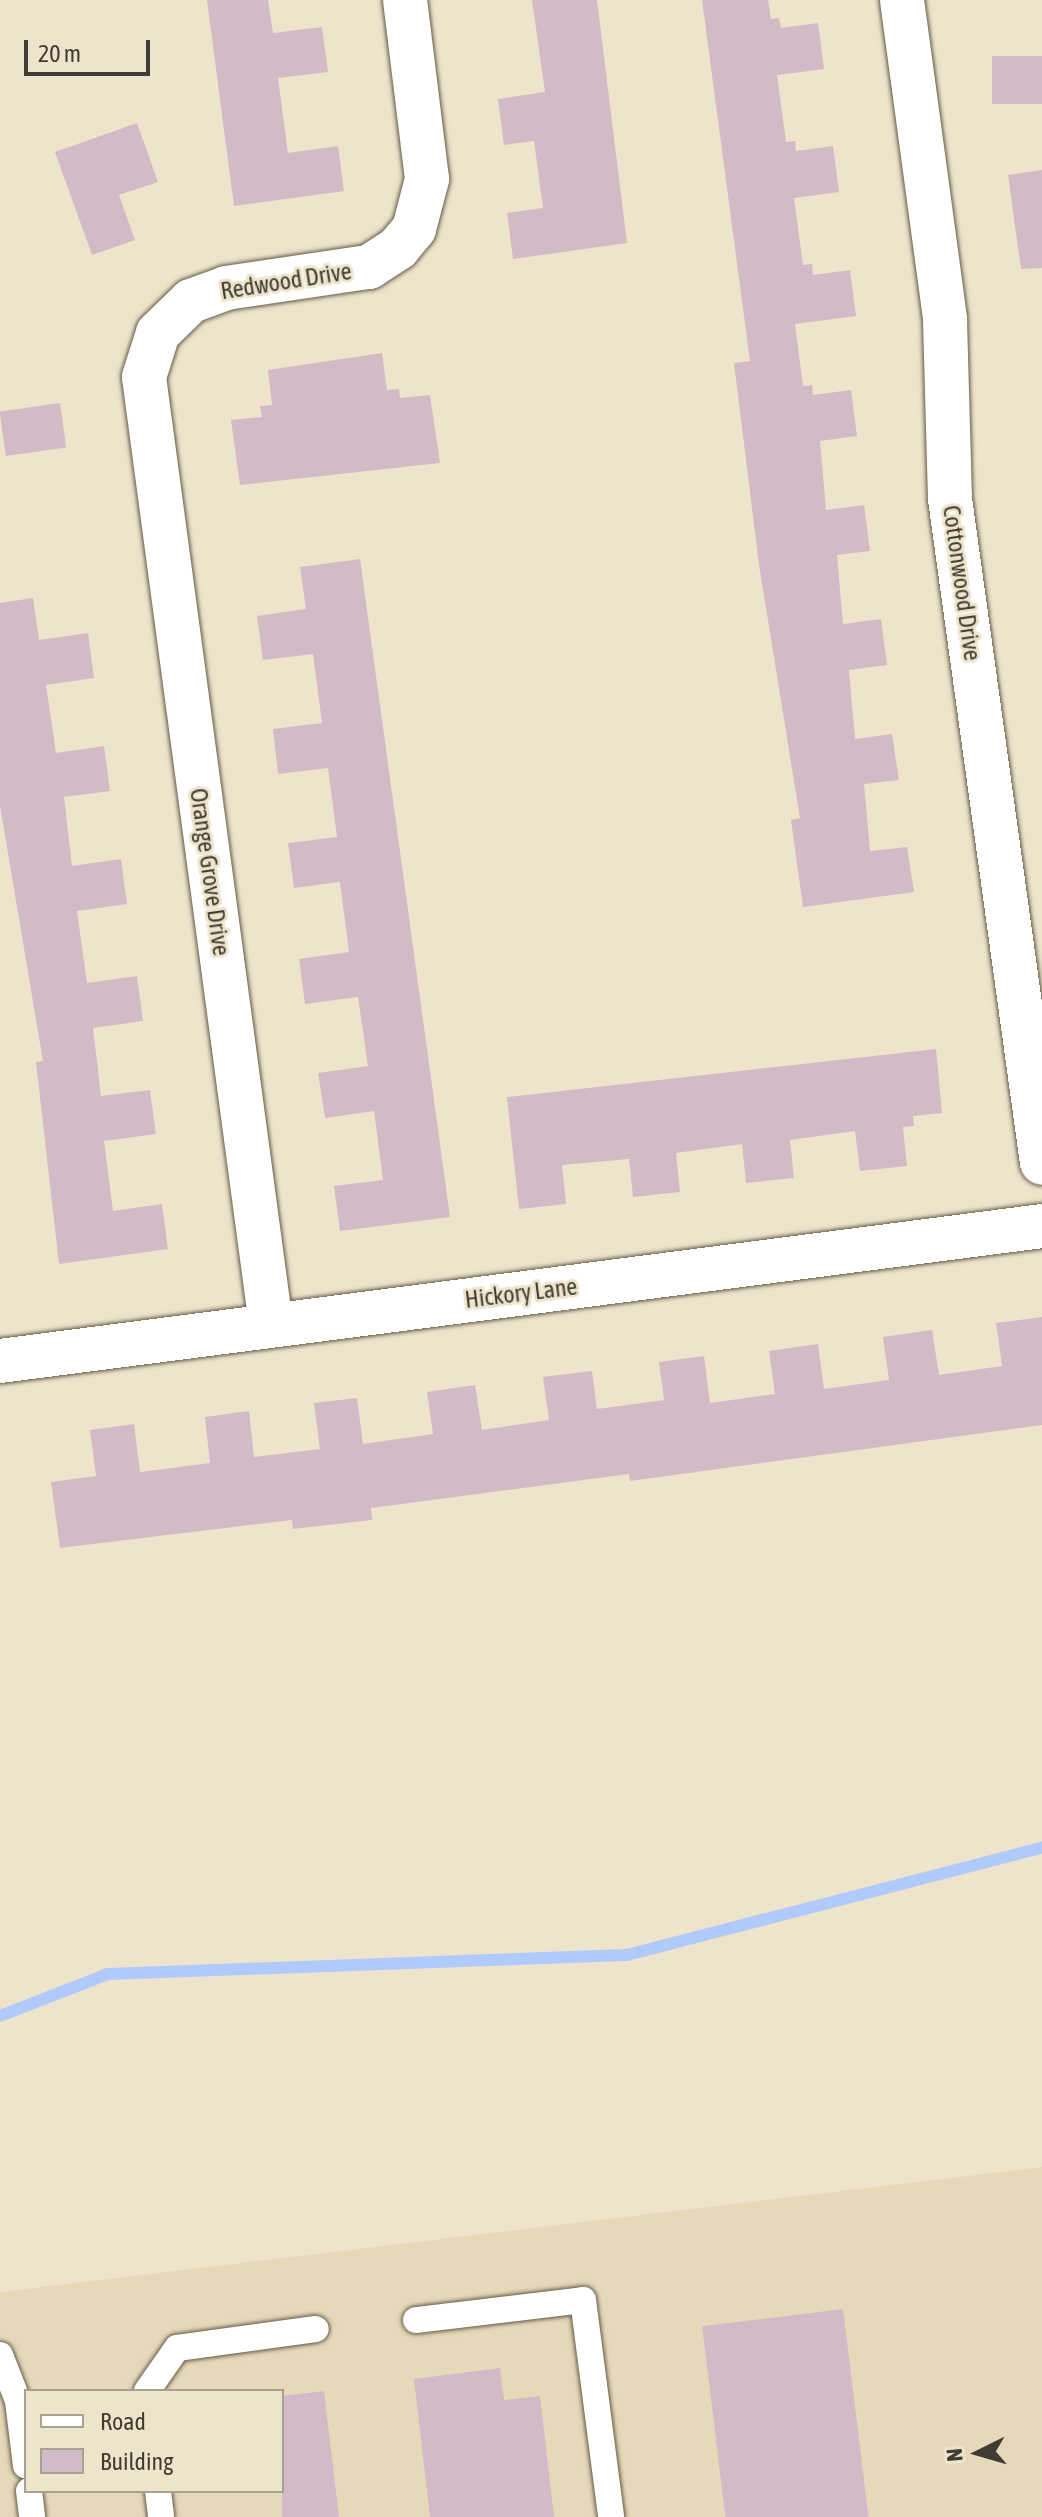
<!DOCTYPE html>
<html>
<head>
<meta charset="utf-8">
<style>
	body { margin:0 }
	#map { position:relative; width:1042px; height:2517px; overflow:hidden; background:#eee4cc; font-family:"Asap Condensed",sans-serif }
	div>[style] { position:absolute }
	.built>* { inset:0; background:#e6d9ba }
	.stream>* { height:12px; margin:-6px; padding:0 6px; transform-origin:6px; border-radius:6px; background:#b1cafc }
	.building>* { inset:0; background:#d3bac7; transform-origin:0 0 }
	.roads { filter:drop-shadow(0 0 2px #645b47) drop-shadow(0 0 2px #645b47) }
	.lane>* { height:26px; margin:-13px; padding:0 13px; transform-origin:13px; border-radius:13px; background:#fff }
	.street>* { height:44px; margin:-22px; padding:0 22px; transform-origin:22px; border-radius:22px; background:#fff }
	span { translate:-50% -50%; white-space:nowrap; text-align:center; line-height:1.15; -webkit-text-stroke:6px #eee4cc; paint-order:stroke }
	.street-label { font-size:24px; color:#403c33 }
	.legend { position:absolute; left:24px; top:2389px; width:260px; height:104px; box-sizing:border-box; background:#eee4cc; border:2px solid #a8a18f; margin:0; padding:10px 14px; list-style:none; font-size:24px; color:#403c33 }
	.legend li { display:flex; align-items:center; gap:16px; height:40px }
	.legend b { width:40px; border:2px solid #a8a18f }
	.north { position:absolute; left:938px; top:2413px; width:80px; height:80px; -webkit-text-stroke:6px #eee4cc; paint-order:stroke; rotate:265deg; font-size:22px; font-weight:700; line-height:32px; text-align:center; color:#403c33 }
	.north::after { content:''; display:block; margin:auto; width:28px; height:36px; background:#403c33; clip-path:polygon(50% 0,100% 100%,50% 72%,0 100%) }
	.scale { position:absolute; left:24px; top:40px; width:126px; height:36px; box-sizing:border-box; border:4px solid #403c33; border-top:0; padding-left:10px; font-size:24px; line-height:28px; white-space:nowrap; color:#403c33; -webkit-text-stroke:6px #eee4cc; paint-order:stroke }
</style>
</head>
<body>
<div id="map">
	<div class="built">
		<div style="clip-path:polygon(evenodd,1042px 2167px,1042px 2517px,0 2517px,0 2292px,1042px 2167px,26px 2391px,282px 2391px,282px 2491px,26px 2491px,26px 2391px)"></div>
	</div>
	<div class="stream">
		<div style="left:0;top:2016px;width:116px;rotate:-21.3deg"></div>
		<div style="left:108px;top:1974px;width:519px;rotate:-2.1deg"></div>
		<div style="left:627px;top:1955px;width:429px;rotate:-14.5deg"></div>
	</div>
	<div class="building">
		<div style="clip-path:polygon(207px 0,268px 0,273px 33px,322px 27px,328px 72px,278px 78px,288px 153px,338px 146px,344px 191px,234px 206px)"></div>
		<div style="clip-path:polygon(532px 0,597px 0,627px 243px,513px 259px,507px 213px,543px 208px,534px 141px,504px 145px,498px 99px,545px 92px)"></div>
		<div style="clip-path:polygon(702px 0,768px 0,771px 19px,779px 18px,781px 28px,818px 23px,824px 69px,777px 75px,786px 142px,795px 141px,796px 151px,833px 146px,839px 192px,794px 198px,803px 265px,812px 264px,813px 275px,850px 270px,856px 316px,795px 324px,803px 386px,812px 385px,813px 395px,851px 390px,857px 436px,820px 441px,826px 510px,864px 505px,870px 551px,837px 555px,843px 624px,881px 619px,887px 665px,849px 670px,855px 739px,892px 734px,899px 780px,864px 784px,870px 851px,907px 847px,914px 892px,803px 907px,791px 820px,800px 818px,759px 565px,734px 363px,750px 361px)"></div>
		<div style="left:1042px;top:56px;width:48px;height:50px;rotate:90deg"></div>
		<div style="clip-path:polygon(137px 123px,158px 182px,119px 195px,135px 240px,92px 255px,55px 152px)"></div>
		<div style="clip-path:polygon(1042px 170px,1042px 268px,1021px 269px,1008px 175px)"></div>
		<div style="clip-path:polygon(382px 353px,387px 390px,399px 389px,400px 398px,430px 395px,440px 463px,240px 485px,231px 420px,262px 417px,260px 406px,272px 405px,268px 370px)"></div>
		<div style="left:60px;top:403px;width:45px;height:61px;rotate:82deg"></div>
		<div style="clip-path:polygon(360px 559px,450px 1217px,340px 1231px,334px 1186px,383px 1180px,374px 1111px,325px 1118px,318px 1073px,368px 1066px,358px 997px,305px 1004px,299px 959px,349px 952px,340px 882px,294px 888px,288px 843px,337px 837px,328px 768px,278px 774px,273px 729px,322px 723px,313px 654px,263px 660px,257px 616px,306px 609px,300px 567px)"></div>
		<div style="clip-path:polygon(33px 598px,39px 640px,88px 633px,94px 678px,46px 685px,56px 753px,104px 746px,110px 791px,64px 797px,72px 866px,121px 859px,127px 904px,77px 911px,87px 983px,137px 976px,143px 1021px,93px 1028px,101px 1096px,150px 1090px,156px 1134px,104px 1141px,113px 1211px,162px 1204px,168px 1249px,59px 1264px,36px 1062px,43px 1061px,0 806px,0 603px)"></div>
		<div style="clip-path:polygon(936px 1049px,942px 1113px,913px 1116px,914px 1126px,903px 1127px,907px 1166px,860px 1171px,855px 1131px,790px 1140px,794px 1178px,746px 1183px,742px 1144px,676px 1153px,680px 1192px,633px 1197px,629px 1159px,562px 1165px,566px 1204px,519px 1209px,507px 1097px)"></div>
		<div style="clip-path:polygon(1042px 1317px,1042px 1425px,630px 1481px,629px 1474px,371px 1508px,372px 1520px,293px 1529px,292px 1520px,60px 1548px,51px 1482px,96px 1476px,90px 1430px,134px 1424px,140px 1472px,210px 1463px,205px 1417px,249px 1411px,254px 1457px,320px 1449px,314px 1403px,357px 1398px,363px 1444px,433px 1434px,427px 1392px,475px 1385px,482px 1430px,549px 1420px,543px 1377px,592px 1371px,597px 1409px,664px 1400px,659px 1362px,704px 1356px,710px 1403px,775px 1394px,769px 1351px,818px 1344px,824px 1389px,889px 1380px,883px 1337px,932px 1330px,939px 1375px,1002px 1366px,996px 1323px)"></div>
		<div style="left:843px;top:2309px;width:210px;height:142px;rotate:83deg"></div>
		<div style="clip-path:polygon(500px 2368px,504px 2400px,540px 2396px,554px 2517px,430px 2517px,414px 2379px)"></div>
		<div style="clip-path:polygon(324px 2391px,339px 2517px,282px 2517px,282px 2396px)"></div>
	</div>
	<div class="roads">
		<div class="lane">
			<div style="left:416px;top:2320px;width:168px;rotate:-6.8deg"></div>
			<div style="left:583px;top:2300px;width:219px;rotate:82.6deg"></div>
			<div style="left:0;top:2355px;width:49px;rotate:68.6deg"></div>
			<div style="left:18px;top:2401px;width:65px;rotate:83deg"></div>
			<div style="left:147px;top:2391px;width:52px;rotate:-55.1deg"></div>
			<div style="left:177px;top:2348px;width:140px;rotate:-7.8deg"></div>
			<div style="left:29px;top:2491px;width:26px;rotate:83deg"></div>
			<div style="left:158px;top:2491px;width:26px;rotate:83deg"></div>
		</div>
		<div class="street">
			<div style="left:902px;top:0;width:323px;rotate:82.3deg"></div>
			<div style="left:945px;top:320px;width:179px;rotate:88.4deg"></div>
			<div style="left:950px;top:499px;width:670px;rotate:82.11deg"></div>
			<div style="left:271px;top:1325px;width:956px;rotate:-97.63deg"></div>
			<div style="left:144px;top:377px;width:46px;rotate:-72.3deg"></div>
			<div style="left:158px;top:333px;width:46px;rotate:-44.1deg"></div>
			<div style="left:191px;top:301px;width:37px;rotate:-20deg"></div>
			<div style="left:226px;top:288px;width:145px;rotate:-8.4deg"></div>
			<div style="left:369px;top:267px;width:35px;rotate:-33deg"></div>
			<div style="left:398px;top:248px;width:25px;rotate:-50deg"></div>
			<div style="left:414px;top:229px;width:52px;rotate:-75.4deg"></div>
			<div style="left:427px;top:179px;width:180px;rotate:-97deg"></div>
			<div style="left:0;top:1361px;width:1051px;rotate:-7.38deg"></div>
		</div>
	</div>
	<div class="street-label">
		<span style="left:286px;top:281px;rotate:-9deg">Redwood Drive</span>
		<span style="left:962px;top:583px;rotate:82deg">Cottonwood Drive</span>
		<span style="left:210px;top:872px;rotate:82deg">Orange Grove Drive</span>
		<span style="left:521px;top:1293px;rotate:-7deg">Hickory Lane</span>
	</div>
	<ul class="legend">
	<li><b style="height:10px;background:#fff"></b>Road</li>
	<li><b style="height:22px;background:#d3bac7"></b>Building</li>
	</ul>
	<div class="north">N</div>
	<div class="scale">20 m</div>
</div>
</body>
</html>
